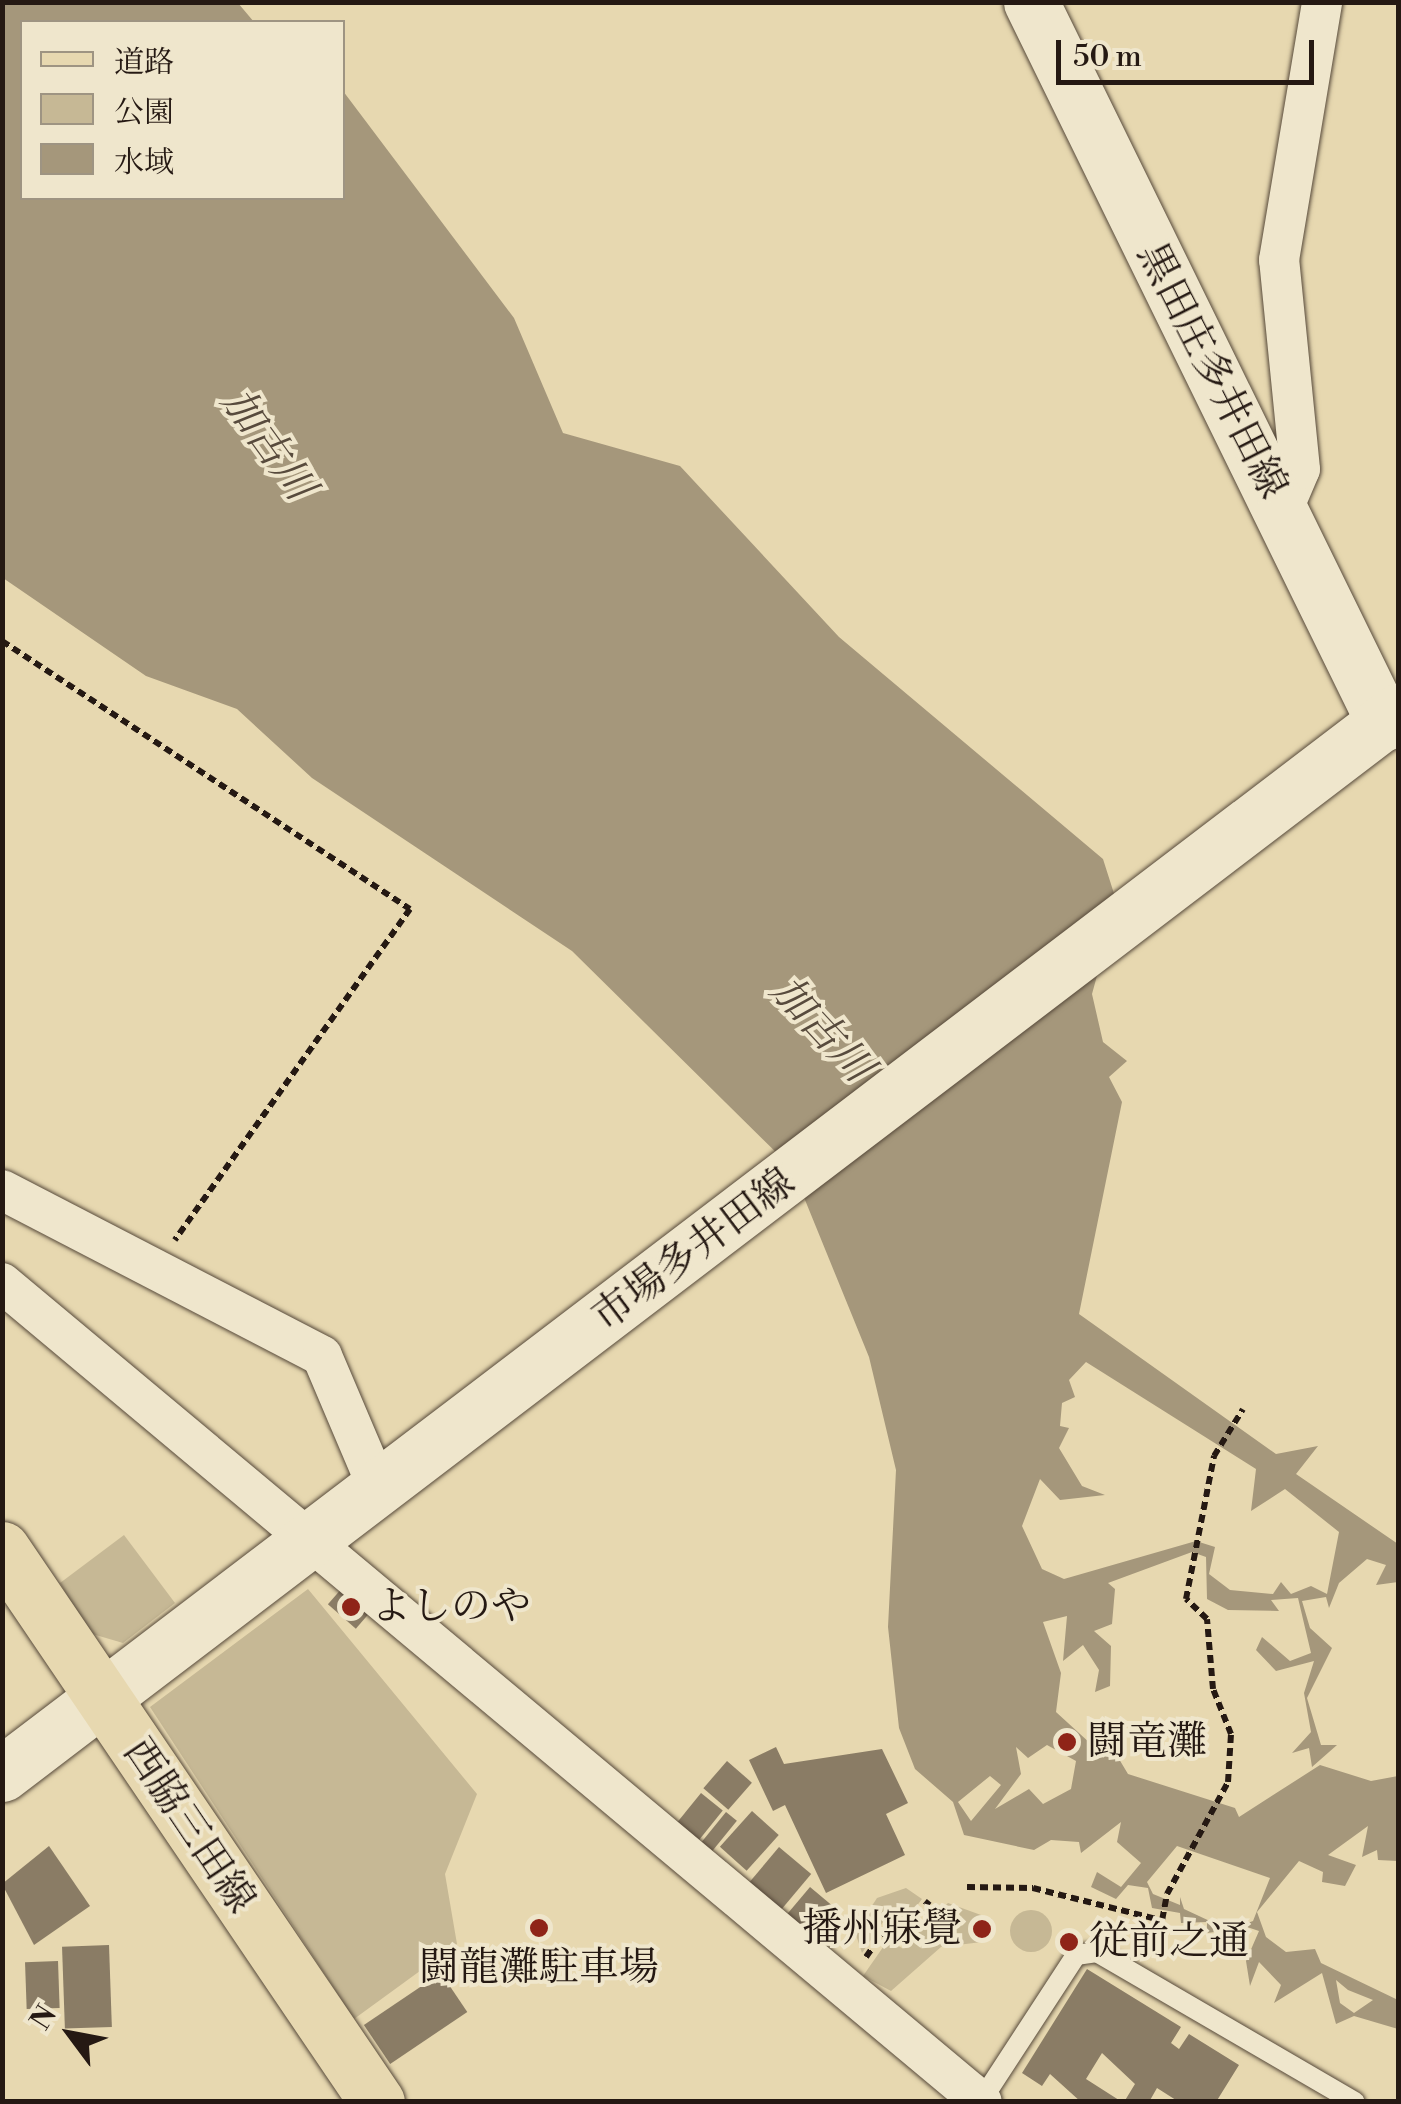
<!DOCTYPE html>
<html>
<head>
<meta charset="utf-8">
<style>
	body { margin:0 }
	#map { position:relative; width:1401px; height:2104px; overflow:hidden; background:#e7d8b0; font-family:"Libre Bodoni","Noto Serif JP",serif }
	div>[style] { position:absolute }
	.green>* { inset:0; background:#c6b895 }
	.round { border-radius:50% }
	.water>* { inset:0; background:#a5977b }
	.building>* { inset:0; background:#8a7c65; transform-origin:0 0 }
	.path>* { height:6px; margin-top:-3px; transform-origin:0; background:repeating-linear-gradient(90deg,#251913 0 8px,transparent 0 13px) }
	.roads { filter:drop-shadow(0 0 2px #56493a) drop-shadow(0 0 2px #56493a) }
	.service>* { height:20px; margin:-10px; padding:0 10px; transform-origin:10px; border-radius:10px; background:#efe6cc }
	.minor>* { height:40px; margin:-20px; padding:0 20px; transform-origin:20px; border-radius:20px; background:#efe6cc }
	.secondary>* { height:55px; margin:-27.5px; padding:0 27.5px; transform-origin:27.5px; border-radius:27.5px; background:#efe6cc }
	.primary>* { height:55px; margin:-27.5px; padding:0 27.5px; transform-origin:27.5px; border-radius:27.5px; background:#e7d8b0 }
	.dots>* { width:28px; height:28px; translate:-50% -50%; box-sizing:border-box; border:5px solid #efe6cc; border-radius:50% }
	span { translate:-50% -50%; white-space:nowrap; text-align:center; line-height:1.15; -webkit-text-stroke:8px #efe6cc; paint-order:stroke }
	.street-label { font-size:40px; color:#251913 }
	.poi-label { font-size:40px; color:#251913 }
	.left { translate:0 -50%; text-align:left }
	.right { translate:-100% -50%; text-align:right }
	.water-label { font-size:42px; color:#584b3d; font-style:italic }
	.frame { position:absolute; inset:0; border:5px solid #251913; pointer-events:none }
	.legend { position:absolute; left:20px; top:20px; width:325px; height:180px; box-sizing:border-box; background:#efe6cc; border:2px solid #9e9482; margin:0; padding:12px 18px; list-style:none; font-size:30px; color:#251913 }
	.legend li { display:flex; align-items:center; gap:20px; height:50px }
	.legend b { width:50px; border:2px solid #9e9482 }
	.north { position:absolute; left:20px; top:1984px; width:100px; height:100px; -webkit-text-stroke:8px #efe6cc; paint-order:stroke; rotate:302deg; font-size:28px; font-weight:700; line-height:40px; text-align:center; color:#251913 }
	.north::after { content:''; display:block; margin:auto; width:35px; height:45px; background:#251913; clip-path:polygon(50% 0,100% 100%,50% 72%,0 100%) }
	.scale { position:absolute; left:1056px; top:40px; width:258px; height:45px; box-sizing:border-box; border:5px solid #251913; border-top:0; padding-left:12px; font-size:30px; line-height:35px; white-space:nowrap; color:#251913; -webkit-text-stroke:8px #efe6cc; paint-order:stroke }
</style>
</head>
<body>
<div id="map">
	<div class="green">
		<div style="clip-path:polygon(124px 1535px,175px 1603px,123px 1643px,89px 1633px,60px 1583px)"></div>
		<div style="clip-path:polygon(308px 1589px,477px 1794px,445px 1874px,457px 1944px,354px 2019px,150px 1707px)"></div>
		<div style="clip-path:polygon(906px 1888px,922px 1899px,903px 1924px,887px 1916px,862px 1953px,855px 1932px,877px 1898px)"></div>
		<div style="clip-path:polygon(948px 1903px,992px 1919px,982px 1942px,941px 1947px,891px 1991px,863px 1976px,888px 1940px,902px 1948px)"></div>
		<div class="round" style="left:1010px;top:1910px;width:42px;height:42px"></div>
	</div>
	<div class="water">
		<div style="clip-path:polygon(evenodd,2px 3px,238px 3px,254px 22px,22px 22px,22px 198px,342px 198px,343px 91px,514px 318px,563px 433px,680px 466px,839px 637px,1103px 859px,1117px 903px,1092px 994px,1103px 1042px,1127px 1061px,1109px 1077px,1122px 1102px,1079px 1314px,1276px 1454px,1318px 1446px,1296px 1474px,1398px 1544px,1398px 1582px,1376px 1585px,1386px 1565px,1367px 1559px,1339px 1583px,1329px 1608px,1326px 1597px,1302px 1601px,1310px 1628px,1332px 1648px,1307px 1698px,1321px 1745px,1337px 1745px,1312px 1767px,1309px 1748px,1292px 1753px,1311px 1732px,1304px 1693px,1314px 1661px,1276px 1671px,1256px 1650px,1262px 1637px,1290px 1661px,1311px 1653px,1298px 1598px,1271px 1600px,1279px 1611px,1228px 1610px,1207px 1599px,1206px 1557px,1192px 1552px,1108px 1583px,1115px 1589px,1112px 1624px,1094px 1631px,1111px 1646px,1110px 1686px,1095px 1692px,1099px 1670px,1083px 1645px,1063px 1661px,1067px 1616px,1043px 1622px,1061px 1673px,1056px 1712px,1103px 1755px,1110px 1744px,1128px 1774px,1235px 1808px,1239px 1817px,1320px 1765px,1371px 1781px,1398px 1776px,1398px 1861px,1378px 1860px,1377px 1850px,1362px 1857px,1368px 1826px,1328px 1855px,1356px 1865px,1345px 1886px,1322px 1882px,1323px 1872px,1299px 1861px,1257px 1912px,1266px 1937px,1286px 1952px,1315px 1949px,1321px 1963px,1398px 2000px,1398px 2029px,1354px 2016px,1336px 2024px,1322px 1973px,1274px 2003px,1281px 1985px,1259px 1962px,1250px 1986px,1246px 1961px,1259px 1931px,1247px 1927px,1241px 1944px,1228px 1944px,1222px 1931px,1207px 1933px,1207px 1922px,1181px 1923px,1180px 1913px,1152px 1908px,1148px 1888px,1128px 1885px,1116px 1899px,1091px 1887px,1097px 1872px,1121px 1887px,1141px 1863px,1117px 1842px,1121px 1822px,1081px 1853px,1079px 1842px,1051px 1840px,1034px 1850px,964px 1835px,953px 1802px,915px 1769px,899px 1728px,888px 1627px,896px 1470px,869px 1357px,792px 1168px,572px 951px,312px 778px,237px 709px,146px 676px,3px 578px,2px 3px,1086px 1362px,1256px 1469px,1251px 1511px,1285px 1489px,1339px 1532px,1327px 1594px,1311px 1586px,1291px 1594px,1281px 1582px,1273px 1594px,1230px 1590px,1209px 1574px,1215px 1547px,1196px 1541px,1064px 1579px,1042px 1569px,1022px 1526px,1040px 1479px,1060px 1500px,1105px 1495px,1082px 1486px,1059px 1448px,1069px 1428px,1060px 1426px,1062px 1403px,1075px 1397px,1069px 1380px,1086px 1362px,2px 3px,1047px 1745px,1076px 1761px,1071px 1789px,1043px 1804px,1029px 1789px,995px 1809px,1021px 1774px,1016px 1747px,1028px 1758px,1047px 1745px,2px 3px,990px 1776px,1001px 1785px,971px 1821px,958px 1802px,990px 1776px,2px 3px,1177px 1846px,1270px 1878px,1253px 1921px,1229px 1930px,1184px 1909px,1180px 1897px,1180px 1905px,1153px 1894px,1147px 1882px,1177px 1846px,2px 3px,1336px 1980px,1348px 1990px,1373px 2000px,1354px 2013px,1340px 2003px,1336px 1980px)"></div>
	</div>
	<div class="building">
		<div style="left:343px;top:1587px;width:37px;height:23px;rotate:41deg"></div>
		<div style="clip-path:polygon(776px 1747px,784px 1764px,882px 1749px,908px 1803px,886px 1814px,905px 1855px,826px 1893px,785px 1805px,773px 1811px,749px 1760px)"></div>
		<div style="left:727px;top:1761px;width:33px;height:36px;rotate:41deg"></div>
		<div style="left:701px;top:1793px;width:28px;height:38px;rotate:39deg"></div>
		<div style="left:752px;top:1811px;width:36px;height:48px;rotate:42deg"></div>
		<div style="left:726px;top:1812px;width:14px;height:39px;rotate:39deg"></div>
		<div style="clip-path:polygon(49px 1846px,90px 1906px,34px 1945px,2px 1884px)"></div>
		<div style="left:779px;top:1847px;width:42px;height:50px;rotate:40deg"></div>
		<div style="left:810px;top:1887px;width:39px;height:38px;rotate:40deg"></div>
		<div style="left:109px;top:1945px;width:82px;height:47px;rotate:88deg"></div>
		<div style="left:58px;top:1961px;width:47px;height:33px;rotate:88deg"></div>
		<div style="clip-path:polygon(1087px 1969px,1181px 2027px,1171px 2043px,1179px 2049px,1189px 2034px,1239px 2065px,1216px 2102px,1179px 2102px,1157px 2088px,1149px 2102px,1124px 2102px,1135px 2084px,1102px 2053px,1086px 2079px,1122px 2102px,1081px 2102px,1050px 2074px,1042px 2086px,1022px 2073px)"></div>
		<div style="left:441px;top:1973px;width:47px;height:93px;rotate:56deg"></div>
	</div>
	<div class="path">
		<div style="left:2px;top:641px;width:488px;rotate:33.3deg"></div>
		<div style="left:410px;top:909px;width:406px;rotate:125.4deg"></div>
		<div style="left:967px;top:1887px;width:66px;rotate:0.9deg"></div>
		<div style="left:1033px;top:1888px;width:135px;rotate:14.1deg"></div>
		<div style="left:866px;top:1957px;width:37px;rotate:-55deg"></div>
		<div style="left:887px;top:1927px;width:17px;rotate:33deg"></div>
		<div style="left:901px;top:1936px;width:45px;rotate:-51.3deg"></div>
		<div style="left:1155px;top:1958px;width:65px;rotate:-79.4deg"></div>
		<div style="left:1167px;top:1894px;width:128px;rotate:-61.4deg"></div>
		<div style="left:1228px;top:1782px;width:48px;rotate:-86.4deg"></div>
		<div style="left:1231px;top:1734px;width:48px;rotate:-111.8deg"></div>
		<div style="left:1213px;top:1689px;width:70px;rotate:-94.9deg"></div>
		<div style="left:1207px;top:1619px;width:29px;rotate:-136deg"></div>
		<div style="left:1186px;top:1599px;width:146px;rotate:-78.9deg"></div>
		<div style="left:1214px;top:1456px;width:55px;rotate:-58.3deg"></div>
	</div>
	<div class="roads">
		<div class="service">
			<div style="left:981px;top:2101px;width:174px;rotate:-56.9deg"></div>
			<div style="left:1076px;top:1955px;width:21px;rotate:-8deg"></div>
			<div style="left:1097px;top:1952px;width:298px;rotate:30.2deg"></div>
		</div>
		<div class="minor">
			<div style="left:1283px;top:509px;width:43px;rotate:-67deg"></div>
			<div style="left:1300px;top:469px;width:210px;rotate:-95.7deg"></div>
			<div style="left:1279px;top:260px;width:262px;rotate:-80.5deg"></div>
			<div style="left:2px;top:1190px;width:360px;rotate:27.4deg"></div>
			<div style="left:322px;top:1356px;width:143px;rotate:67deg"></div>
			<div style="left:2px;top:1283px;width:1277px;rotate:39.89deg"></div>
		</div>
		<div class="secondary">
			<div style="left:1031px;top:2px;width:803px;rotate:63.91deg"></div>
			<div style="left:2px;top:1774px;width:1755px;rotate:-37.29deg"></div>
		</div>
		<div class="primary">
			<div style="left:2px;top:1549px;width:668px;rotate:55.86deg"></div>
		</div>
	</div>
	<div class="dots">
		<div style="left:351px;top:1607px;background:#8f2418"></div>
		<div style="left:1067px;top:1742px;background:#8f2418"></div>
		<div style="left:539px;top:1928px;background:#8f2418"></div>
		<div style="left:982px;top:1929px;background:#8f2418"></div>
		<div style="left:1069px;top:1942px;background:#8f2418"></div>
	</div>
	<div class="street-label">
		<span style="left:1212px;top:371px;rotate:63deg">黒田庄多井田線</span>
		<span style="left:694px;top:1250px;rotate:-37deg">市場多井田線</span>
		<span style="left:189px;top:1826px;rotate:56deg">西脇三田線</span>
	</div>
	<div class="poi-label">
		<span class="left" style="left:371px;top:1607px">よしのや</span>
		<span class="left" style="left:1087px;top:1742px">闘竜灘</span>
		<span class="right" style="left:962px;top:1929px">播州寐覺</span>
		<span class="left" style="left:1089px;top:1942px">従前之通</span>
		<span style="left:539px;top:1968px">闘龍灘駐車場</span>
	</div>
	<div class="water-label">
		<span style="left:267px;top:445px;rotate:54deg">加古川</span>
		<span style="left:821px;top:1030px;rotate:47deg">加古川</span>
	</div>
	<div class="frame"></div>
	<ul class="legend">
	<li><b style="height:12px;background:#e7d8b0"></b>道路</li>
	<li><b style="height:28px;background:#c6b895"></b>公園</li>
	<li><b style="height:28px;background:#a5977b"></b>水域</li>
	</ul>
	<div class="north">N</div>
	<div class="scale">50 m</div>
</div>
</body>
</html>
